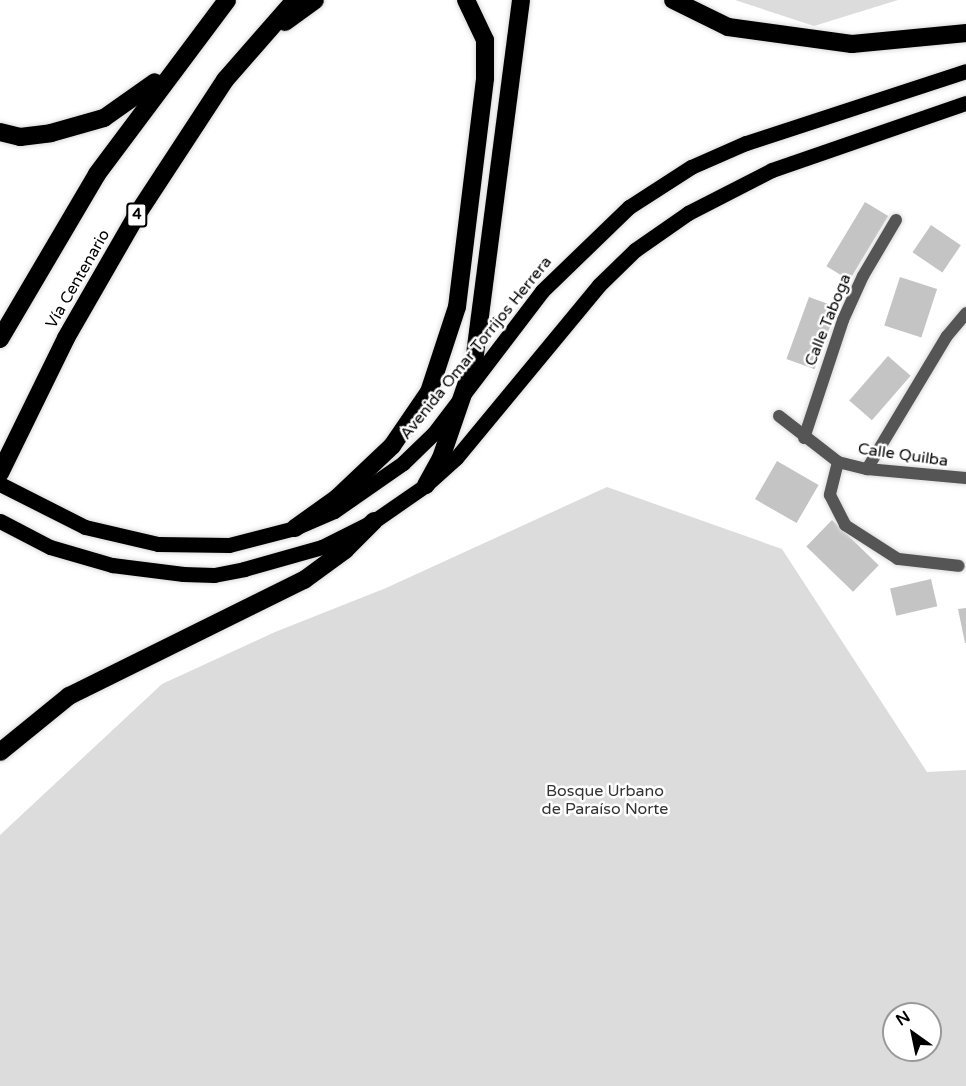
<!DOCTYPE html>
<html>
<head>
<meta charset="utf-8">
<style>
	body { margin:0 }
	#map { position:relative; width:966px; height:1086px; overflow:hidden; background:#fff; font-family:"Varela Round",sans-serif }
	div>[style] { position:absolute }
	.green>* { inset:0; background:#dcdcdc }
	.building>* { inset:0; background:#c4c4c4; transform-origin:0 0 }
	.roads { filter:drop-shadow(0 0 2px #dbdbdb) drop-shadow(0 0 2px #dbdbdb) }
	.street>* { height:12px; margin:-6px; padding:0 6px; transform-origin:6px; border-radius:6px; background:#555 }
	.primary>* { height:15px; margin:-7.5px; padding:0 7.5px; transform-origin:7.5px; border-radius:7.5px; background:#000 }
	.highway>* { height:18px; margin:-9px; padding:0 9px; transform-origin:9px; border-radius:9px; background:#000 }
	span { translate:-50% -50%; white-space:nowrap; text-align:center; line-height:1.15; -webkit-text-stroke:5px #fff; paint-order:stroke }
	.shield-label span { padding:2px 4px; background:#fff; border:2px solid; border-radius:4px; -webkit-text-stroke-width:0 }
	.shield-label { font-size:15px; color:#000; font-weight:700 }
	.street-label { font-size:16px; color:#000 }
	.park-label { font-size:16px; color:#333 }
	.north { position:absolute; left:882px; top:1002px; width:60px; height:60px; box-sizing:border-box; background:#fff; border:2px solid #999; border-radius:50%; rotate:327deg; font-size:16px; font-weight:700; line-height:24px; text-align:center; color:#000 }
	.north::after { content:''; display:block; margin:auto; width:21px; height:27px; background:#000; clip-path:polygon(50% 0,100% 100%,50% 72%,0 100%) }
</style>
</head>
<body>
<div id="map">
	<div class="green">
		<div style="clip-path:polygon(735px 0,898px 0,814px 26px)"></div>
		<div style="clip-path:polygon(evenodd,607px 487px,782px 549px,927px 772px,966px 770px,966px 1086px,0 1086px,0 835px,162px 684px,275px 632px,386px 588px,607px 487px,894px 1014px,930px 1014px,930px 1050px,894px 1050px,894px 1014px)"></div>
	</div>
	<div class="building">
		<div style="left:865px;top:202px;width:27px;height:75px;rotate:31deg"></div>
		<div style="left:931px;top:225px;width:36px;height:33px;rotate:34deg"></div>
		<div style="left:900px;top:277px;width:39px;height:51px;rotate:18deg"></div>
		<div style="left:809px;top:297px;width:30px;height:66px;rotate:20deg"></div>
		<div style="left:888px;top:356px;width:30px;height:59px;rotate:41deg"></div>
		<div style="left:777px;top:461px;width:48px;height:44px;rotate:30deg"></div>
		<div style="left:832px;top:520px;width:65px;height:37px;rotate:44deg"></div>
		<div style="left:931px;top:579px;width:28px;height:42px;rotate:77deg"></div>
		<div style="clip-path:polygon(966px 608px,966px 643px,965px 643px,958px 609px)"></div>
	</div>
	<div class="roads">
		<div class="street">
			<div style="left:779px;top:416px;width:75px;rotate:37.9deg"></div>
			<div style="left:838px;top:462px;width:30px;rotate:14deg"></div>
			<div style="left:867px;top:469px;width:99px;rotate:5.2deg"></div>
			<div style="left:804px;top:438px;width:124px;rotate:-71.7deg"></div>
			<div style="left:843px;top:320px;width:48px;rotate:-65.6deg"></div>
			<div style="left:863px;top:276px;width:65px;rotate:-59.5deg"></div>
			<div style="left:838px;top:462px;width:34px;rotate:104deg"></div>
			<div style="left:830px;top:495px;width:34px;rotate:63deg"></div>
			<div style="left:845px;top:525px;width:63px;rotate:32.7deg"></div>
			<div style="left:898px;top:559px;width:61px;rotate:6.5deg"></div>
			<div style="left:867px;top:469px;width:155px;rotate:-59deg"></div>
			<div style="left:947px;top:336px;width:30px;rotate:-50deg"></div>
		</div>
		<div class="primary">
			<div style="left:0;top:484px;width:95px;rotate:26.8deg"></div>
			<div style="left:85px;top:527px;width:75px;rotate:13.1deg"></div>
			<div style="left:158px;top:544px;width:71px;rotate:0.8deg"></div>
			<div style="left:229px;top:545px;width:68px;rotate:-14.4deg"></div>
			<div style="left:295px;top:528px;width:43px;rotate:-23.6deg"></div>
			<div style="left:334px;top:511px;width:84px;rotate:-34.8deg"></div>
			<div style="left:403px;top:463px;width:43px;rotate:-44.1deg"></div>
			<div style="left:434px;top:433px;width:178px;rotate:-52.7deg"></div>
			<div style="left:542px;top:291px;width:121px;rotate:-44deg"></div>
			<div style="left:629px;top:207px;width:74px;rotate:-32.8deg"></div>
			<div style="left:691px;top:167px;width:60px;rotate:-23.6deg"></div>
			<div style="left:746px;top:143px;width:231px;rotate:-18.1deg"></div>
			<div style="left:0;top:521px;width:56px;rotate:27.5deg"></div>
			<div style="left:50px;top:547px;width:65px;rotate:16.2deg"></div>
			<div style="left:112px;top:565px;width:72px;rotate:7.2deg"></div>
			<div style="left:183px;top:574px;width:31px;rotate:2deg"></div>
			<div style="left:214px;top:575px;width:31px;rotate:-11deg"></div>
			<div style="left:244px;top:569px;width:81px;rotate:-15.8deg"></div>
			<div style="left:322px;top:547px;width:58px;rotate:-26.6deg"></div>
			<div style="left:374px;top:521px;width:63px;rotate:-34.7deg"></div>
			<div style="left:426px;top:485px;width:40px;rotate:-42deg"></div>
			<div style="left:456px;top:458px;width:224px;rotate:-50.4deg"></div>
			<div style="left:599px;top:285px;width:50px;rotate:-44.2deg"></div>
			<div style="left:635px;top:250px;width:65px;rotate:-34.9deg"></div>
			<div style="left:688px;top:213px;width:94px;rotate:-27.1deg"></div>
			<div style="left:772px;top:170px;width:205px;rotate:-19.1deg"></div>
		</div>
		<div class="highway">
			<div style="left:673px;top:0;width:61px;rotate:26.1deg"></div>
			<div style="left:728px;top:27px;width:125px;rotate:7.8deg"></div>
			<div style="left:852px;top:44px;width:115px;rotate:-5.5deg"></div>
			<div style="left:285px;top:22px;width:37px;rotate:-36deg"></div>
			<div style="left:0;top:132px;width:21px;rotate:14deg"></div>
			<div style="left:20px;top:137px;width:31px;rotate:-7deg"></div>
			<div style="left:51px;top:133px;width:55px;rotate:-15.8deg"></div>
			<div style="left:104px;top:118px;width:62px;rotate:-35.2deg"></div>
			<div style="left:0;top:339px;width:191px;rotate:-59.5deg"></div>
			<div style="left:97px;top:174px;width:217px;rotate:-53.2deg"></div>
			<div style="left:0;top:473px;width:150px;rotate:-63.9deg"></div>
			<div style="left:66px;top:338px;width:144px;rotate:-60.1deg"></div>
			<div style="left:138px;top:213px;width:159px;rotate:-56.8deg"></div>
			<div style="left:225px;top:80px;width:106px;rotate:-48.8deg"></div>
			<div style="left:426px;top:485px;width:31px;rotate:-61deg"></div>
			<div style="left:441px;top:458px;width:102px;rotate:-71deg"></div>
			<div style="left:474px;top:362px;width:365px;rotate:-82.6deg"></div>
			<div style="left:295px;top:528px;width:52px;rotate:-35.5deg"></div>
			<div style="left:337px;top:498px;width:76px;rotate:-43.4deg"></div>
			<div style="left:392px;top:446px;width:65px;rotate:-55.6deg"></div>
			<div style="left:429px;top:392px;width:89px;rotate:-71.8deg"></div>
			<div style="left:457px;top:307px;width:231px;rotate:-83deg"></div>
			<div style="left:485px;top:78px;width:38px;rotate:-90deg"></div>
			<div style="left:485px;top:40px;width:44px;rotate:-115.4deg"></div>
			<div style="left:0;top:752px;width:89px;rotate:-39.1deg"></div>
			<div style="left:69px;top:696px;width:262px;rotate:-26.3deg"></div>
			<div style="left:304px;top:580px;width:51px;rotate:-36.2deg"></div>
			<div style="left:345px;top:550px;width:41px;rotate:-45deg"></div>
		</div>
	</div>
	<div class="shield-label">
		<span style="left:137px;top:215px">4</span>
	</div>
	<div class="street-label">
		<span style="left:78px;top:279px;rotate:-60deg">Vía Centenario</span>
		<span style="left:828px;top:320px;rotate:-68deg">Calle Taboga</span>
		<span style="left:476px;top:348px;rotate:-51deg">Avenida Omar Torrijos Herrera</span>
		<span style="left:903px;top:455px;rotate:8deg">Calle Quilba</span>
	</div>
	<div class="park-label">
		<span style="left:605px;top:800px">Bosque Urbano<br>de Paraíso Norte</span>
	</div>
	<div class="north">N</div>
</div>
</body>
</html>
